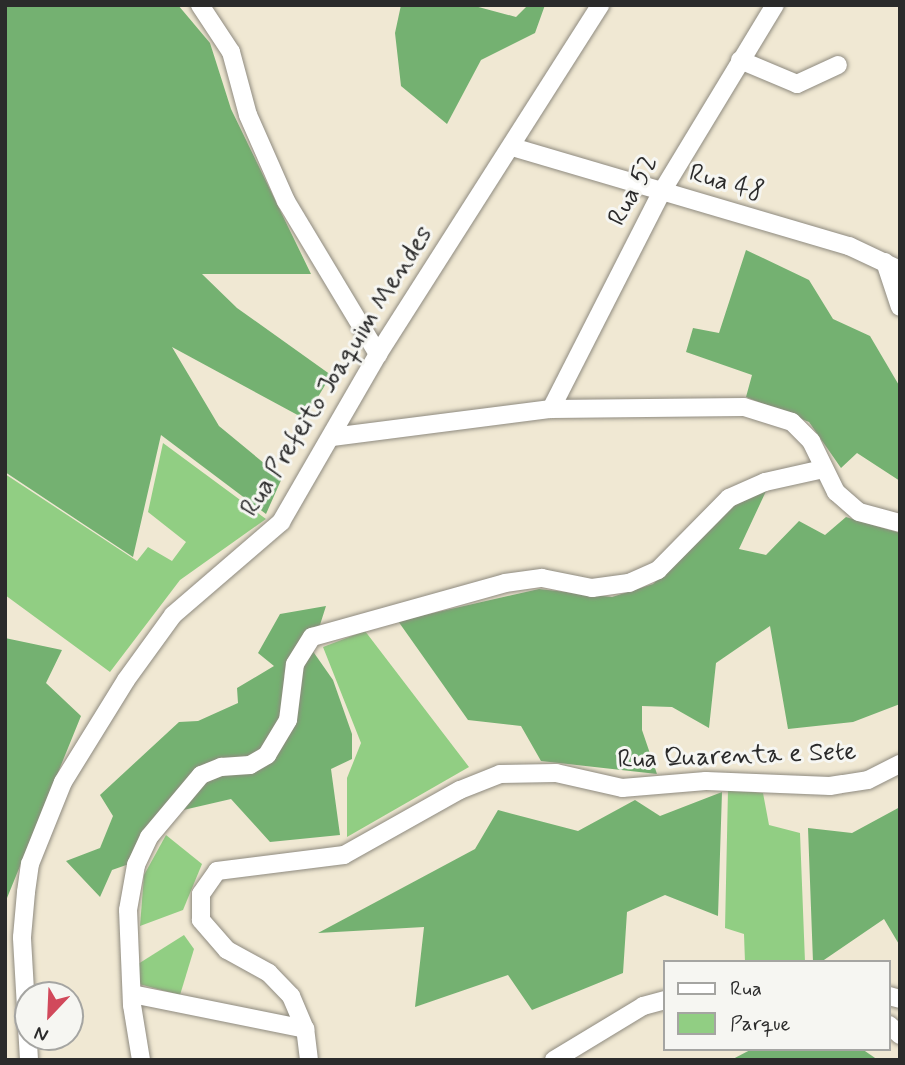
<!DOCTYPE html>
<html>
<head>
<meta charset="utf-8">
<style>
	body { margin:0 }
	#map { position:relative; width:905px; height:1065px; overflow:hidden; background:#f0e8d3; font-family:Mynerve,sans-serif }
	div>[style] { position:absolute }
	.green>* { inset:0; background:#91ce83 }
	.forest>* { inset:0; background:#74b171 }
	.roads { filter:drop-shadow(0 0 2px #8e8a7f) drop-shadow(0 0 2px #8e8a7f) }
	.minor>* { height:18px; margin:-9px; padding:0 9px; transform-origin:9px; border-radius:9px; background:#fff }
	span { translate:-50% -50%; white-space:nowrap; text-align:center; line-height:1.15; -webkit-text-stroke:6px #f6f6f2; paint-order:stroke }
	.street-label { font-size:26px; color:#2b2b2b }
	.frame { position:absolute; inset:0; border:7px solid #2b2b2b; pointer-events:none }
	.legend { position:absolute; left:663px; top:960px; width:228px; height:91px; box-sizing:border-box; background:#f6f6f2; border:2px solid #a5a5a2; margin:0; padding:9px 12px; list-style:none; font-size:21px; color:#2b2b2b }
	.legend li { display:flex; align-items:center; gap:14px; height:35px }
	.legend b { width:35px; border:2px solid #a5a5a2 }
	.north { position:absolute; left:14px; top:981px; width:70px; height:70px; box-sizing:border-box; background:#f6f6f2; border:2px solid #a5a5a2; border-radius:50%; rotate:203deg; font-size:19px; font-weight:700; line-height:28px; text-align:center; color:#2b2b2b }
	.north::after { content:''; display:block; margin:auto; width:24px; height:32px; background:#d1495b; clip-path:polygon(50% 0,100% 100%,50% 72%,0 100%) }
</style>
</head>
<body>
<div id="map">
	<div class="green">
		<div style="clip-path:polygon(163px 443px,266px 519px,180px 580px,110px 672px,5px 595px,5px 474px,137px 561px,148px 547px,172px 561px,186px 542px,148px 512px)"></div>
		<div style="clip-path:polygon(365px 631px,469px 767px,347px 837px,347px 778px,361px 743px,323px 647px)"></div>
		<div style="clip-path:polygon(728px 790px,763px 793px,769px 825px,800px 833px,805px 962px,745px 962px,744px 934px,725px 928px)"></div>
		<div style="clip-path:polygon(166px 835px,202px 864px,183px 910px,140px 926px,144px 875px)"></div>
		<div style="clip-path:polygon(184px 935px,194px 949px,180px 995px,139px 984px,138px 964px)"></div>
	</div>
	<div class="forest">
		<div style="clip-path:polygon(5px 5px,178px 5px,210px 43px,231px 109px,311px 274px,202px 274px,237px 308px,331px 375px,305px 419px,172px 347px,219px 426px,282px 478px,266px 514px,161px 435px,133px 557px,5px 472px)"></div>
		<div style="clip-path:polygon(401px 5px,471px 5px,516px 17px,528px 5px,545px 5px,535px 33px,481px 60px,447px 124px,401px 86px,395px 33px)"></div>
		<div style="clip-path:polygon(746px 250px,809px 280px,833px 319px,870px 336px,900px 387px,900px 481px,857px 453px,841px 468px,809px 422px,746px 397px,752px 375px,686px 352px,693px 328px,719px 333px)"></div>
		<div style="clip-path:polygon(767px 489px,739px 549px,766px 555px,799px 521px,825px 535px,846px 517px,900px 533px,900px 704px,853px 722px,788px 729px,770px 626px,716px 663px,709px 728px,672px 707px,642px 706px,642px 730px,657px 774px,541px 761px,521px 726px,468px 720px,398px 621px,539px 589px,612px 597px,653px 584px,735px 505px)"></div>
		<div style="clip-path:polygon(326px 606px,312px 650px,333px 680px,352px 734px,352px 759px,331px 769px,340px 835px,270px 842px,231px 799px,179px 811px,132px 863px,112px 870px,100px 897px,66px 861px,100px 848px,113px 816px,100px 795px,179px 722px,198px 721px,238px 703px,237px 688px,274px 666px,258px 653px,280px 614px)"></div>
		<div style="clip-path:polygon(5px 638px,62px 650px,46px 683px,81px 716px,5px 903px)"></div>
		<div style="clip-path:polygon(722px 792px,718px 916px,665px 895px,627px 912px,623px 973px,532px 1010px,508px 975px,415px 1007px,424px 927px,318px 933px,475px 849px,498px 810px,578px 831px,635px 800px,660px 816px)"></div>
		<div style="clip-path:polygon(900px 807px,900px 946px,884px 919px,821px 962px,813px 962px,808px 828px,852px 833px)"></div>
		<div style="clip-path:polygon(752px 1049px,862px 1049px,878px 1060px,731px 1060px)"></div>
	</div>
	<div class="roads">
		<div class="minor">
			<div style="left:200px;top:5px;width:56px;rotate:56.6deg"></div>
			<div style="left:231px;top:52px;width:65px;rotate:74.9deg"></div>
			<div style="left:248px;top:115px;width:94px;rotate:66.2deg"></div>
			<div style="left:286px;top:201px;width:179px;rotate:59deg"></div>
			<div style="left:740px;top:60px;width:62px;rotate:22.8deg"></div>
			<div style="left:797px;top:84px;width:45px;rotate:-24.9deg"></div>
			<div style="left:512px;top:147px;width:351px;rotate:16.4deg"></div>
			<div style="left:849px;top:246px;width:56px;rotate:25.2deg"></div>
			<div style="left:885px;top:262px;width:47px;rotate:71.6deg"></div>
			<div style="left:551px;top:409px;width:242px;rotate:-63deg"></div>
			<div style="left:661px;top:193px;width:220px;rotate:-58.8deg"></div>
			<div style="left:332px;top:437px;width:221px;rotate:-7.3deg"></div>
			<div style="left:551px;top:409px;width:193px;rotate:-0.6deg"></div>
			<div style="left:744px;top:407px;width:50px;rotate:17.4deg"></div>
			<div style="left:792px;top:422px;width:27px;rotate:45deg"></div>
			<div style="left:811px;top:441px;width:57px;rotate:63.9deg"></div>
			<div style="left:836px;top:492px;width:30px;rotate:41deg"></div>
			<div style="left:859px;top:512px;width:42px;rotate:15deg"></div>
			<div style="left:132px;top:994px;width:177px;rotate:11.4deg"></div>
			<div style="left:889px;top:996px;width:11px;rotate:15deg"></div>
			<div style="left:889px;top:1025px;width:15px;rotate:42deg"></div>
			<div style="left:29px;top:1060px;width:123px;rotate:-93.3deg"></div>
			<div style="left:22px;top:937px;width:45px;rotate:-84.9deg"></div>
			<div style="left:26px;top:892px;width:28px;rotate:-82deg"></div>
			<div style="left:30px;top:864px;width:88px;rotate:-68.1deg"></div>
			<div style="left:63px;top:782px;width:120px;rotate:-58.3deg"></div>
			<div style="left:126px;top:680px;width:80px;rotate:-54.1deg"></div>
			<div style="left:173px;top:615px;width:143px;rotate:-40.7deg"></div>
			<div style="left:281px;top:522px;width:194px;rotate:-60deg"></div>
			<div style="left:378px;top:354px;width:414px;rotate:-57.5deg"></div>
			<div style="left:141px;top:1060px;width:56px;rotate:-99.3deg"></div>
			<div style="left:132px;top:1005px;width:95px;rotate:-92.4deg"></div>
			<div style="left:128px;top:910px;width:46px;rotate:-79.9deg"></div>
			<div style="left:136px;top:865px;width:31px;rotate:-65deg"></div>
			<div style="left:149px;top:837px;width:81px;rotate:-50deg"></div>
			<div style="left:201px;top:775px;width:22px;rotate:-22deg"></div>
			<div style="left:221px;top:767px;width:29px;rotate:-4deg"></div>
			<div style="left:250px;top:765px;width:20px;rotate:-30deg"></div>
			<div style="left:267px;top:755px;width:41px;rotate:-59deg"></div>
			<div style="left:288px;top:720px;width:56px;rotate:-82.9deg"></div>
			<div style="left:295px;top:664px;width:32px;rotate:-58deg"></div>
			<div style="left:312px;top:637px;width:200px;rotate:-15.6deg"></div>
			<div style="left:505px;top:583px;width:37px;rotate:-8deg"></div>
			<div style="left:542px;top:578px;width:51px;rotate:11.3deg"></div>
			<div style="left:592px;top:588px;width:37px;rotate:-8deg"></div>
			<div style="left:629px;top:583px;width:32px;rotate:-24deg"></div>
			<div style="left:658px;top:570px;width:101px;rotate:-45.4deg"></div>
			<div style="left:729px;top:498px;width:39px;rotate:-24deg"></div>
			<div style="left:765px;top:482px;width:59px;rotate:-12.6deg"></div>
			<div style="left:309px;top:1060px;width:31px;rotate:-97deg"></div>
			<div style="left:305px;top:1029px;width:36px;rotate:-113deg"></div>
			<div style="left:291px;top:996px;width:32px;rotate:-134deg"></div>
			<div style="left:269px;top:973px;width:48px;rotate:-151.3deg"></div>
			<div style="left:227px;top:950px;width:40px;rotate:-131deg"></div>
			<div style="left:201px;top:920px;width:26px;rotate:-90deg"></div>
			<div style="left:201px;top:894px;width:28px;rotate:-55deg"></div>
			<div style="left:217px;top:871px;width:128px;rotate:-7.2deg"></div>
			<div style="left:344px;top:855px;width:133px;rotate:-29.3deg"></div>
			<div style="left:460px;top:790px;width:43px;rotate:-21.8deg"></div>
			<div style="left:500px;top:774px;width:56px;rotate:-1deg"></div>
			<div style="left:556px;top:773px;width:68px;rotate:12.8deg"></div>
			<div style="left:622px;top:788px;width:84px;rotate:-4.8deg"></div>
			<div style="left:706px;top:781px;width:124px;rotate:2.3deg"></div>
			<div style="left:830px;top:786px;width:38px;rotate:-9deg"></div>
			<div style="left:868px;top:780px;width:36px;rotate:-27deg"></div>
			<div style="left:554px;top:1060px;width:104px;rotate:-31.2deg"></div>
			<div style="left:643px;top:1006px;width:23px;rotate:-15deg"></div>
		</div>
	</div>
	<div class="street-label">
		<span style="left:726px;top:184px;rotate:16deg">Rua 48</span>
		<span style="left:634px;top:191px;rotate:-62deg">Rua 52</span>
		<span style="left:338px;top:372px;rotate:-58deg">Rua Prefeito Joaquim Mendes</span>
		<span style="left:737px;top:757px;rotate:-2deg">Rua Quarenta e Sete</span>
	</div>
	<div class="frame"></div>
	<ul class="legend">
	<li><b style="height:9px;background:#fff"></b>Rua</li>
	<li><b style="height:19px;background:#91ce83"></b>Parque</li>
	</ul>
	<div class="north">N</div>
</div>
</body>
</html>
